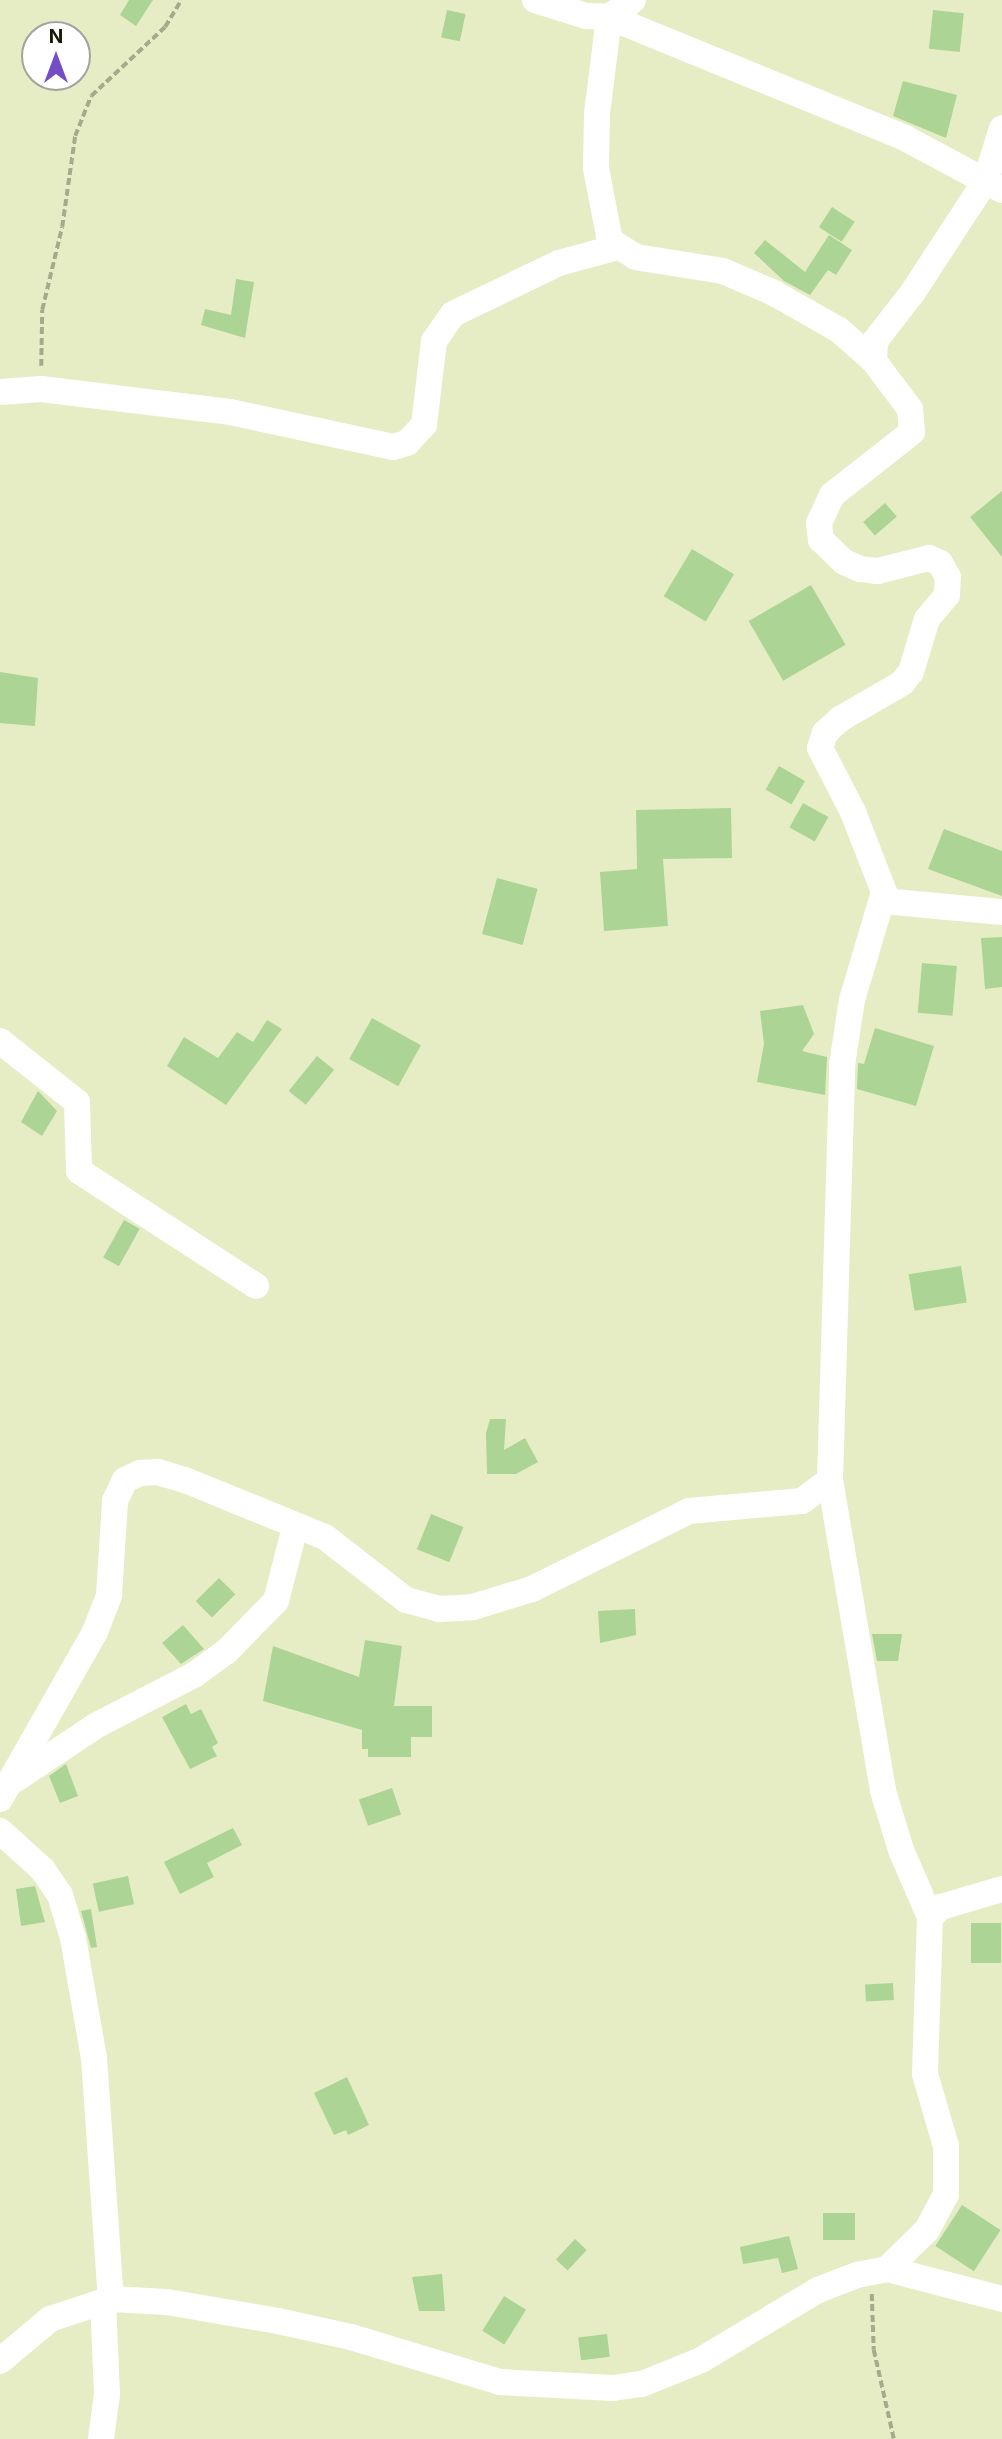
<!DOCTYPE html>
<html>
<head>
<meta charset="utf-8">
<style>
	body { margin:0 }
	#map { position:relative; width:1002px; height:2439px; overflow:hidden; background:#e6edc5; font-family:Inter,sans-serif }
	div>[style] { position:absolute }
	.building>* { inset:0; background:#acd495; transform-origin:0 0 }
	.path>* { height:3.5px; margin-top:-1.75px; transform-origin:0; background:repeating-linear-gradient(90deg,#a5aa8a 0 7px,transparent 0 10.5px) }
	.minor>* { height:26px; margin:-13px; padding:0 13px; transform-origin:13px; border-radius:13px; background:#fff }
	span { translate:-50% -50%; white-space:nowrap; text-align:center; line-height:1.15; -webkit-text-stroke:7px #fff; paint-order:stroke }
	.north { position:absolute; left:21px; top:21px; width:70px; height:70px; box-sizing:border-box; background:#fff; border:2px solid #a2a39d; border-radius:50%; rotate:0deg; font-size:19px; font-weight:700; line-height:28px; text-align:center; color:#161809 }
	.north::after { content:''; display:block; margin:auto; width:24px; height:32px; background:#744cc5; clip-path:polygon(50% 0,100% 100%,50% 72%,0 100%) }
</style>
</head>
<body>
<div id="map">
	<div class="building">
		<div style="clip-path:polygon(129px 0,153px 0,136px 26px,120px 15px)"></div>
		<div style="left:447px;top:10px;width:19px;height:28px;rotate:12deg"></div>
		<div style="left:933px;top:10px;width:31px;height:39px;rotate:6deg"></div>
		<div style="clip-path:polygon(903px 81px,957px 95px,946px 138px,893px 116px)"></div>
		<div style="left:832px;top:207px;width:27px;height:24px;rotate:33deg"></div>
		<div style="clip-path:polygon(829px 235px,852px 250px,836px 275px,828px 270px,810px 295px,784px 281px,754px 253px,765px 240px,805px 272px)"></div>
		<div style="clip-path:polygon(236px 279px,254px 282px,245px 338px,201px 325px,205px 309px,231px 315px)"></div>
		<div style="clip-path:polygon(1002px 491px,1002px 557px,970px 517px)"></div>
		<div style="left:885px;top:503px;width:18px;height:29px;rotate:49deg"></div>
		<div style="left:692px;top:549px;width:49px;height:55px;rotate:31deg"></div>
		<div style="left:811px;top:585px;width:69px;height:72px;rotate:60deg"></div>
		<div style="clip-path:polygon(0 672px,38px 678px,35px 726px,0 723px)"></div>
		<div style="left:779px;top:766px;width:30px;height:27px;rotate:30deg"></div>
		<div style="left:803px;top:803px;width:29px;height:28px;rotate:29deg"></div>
		<div style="clip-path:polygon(731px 808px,732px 858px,663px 859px,668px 926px,604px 931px,600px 872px,637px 869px,636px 810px)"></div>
		<div style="clip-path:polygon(944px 829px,1002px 851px,1002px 896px,928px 869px)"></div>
		<div style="left:497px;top:878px;width:42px;height:58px;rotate:15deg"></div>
		<div style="clip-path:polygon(1002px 937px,1002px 987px,985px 989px,981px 938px)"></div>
		<div style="left:922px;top:963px;width:35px;height:50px;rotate:5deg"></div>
		<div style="clip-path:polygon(803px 1005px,814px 1034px,802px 1051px,827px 1057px,825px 1095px,757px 1082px,764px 1044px,760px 1011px)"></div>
		<div style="left:372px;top:1018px;width:56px;height:47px;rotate:29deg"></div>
		<div style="clip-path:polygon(267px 1020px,282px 1029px,226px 1105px,167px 1066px,184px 1037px,218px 1058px,237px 1032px,253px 1042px)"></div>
		<div style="clip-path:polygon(875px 1028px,934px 1046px,916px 1106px,857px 1089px,858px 1063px,864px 1064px)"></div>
		<div style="left:317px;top:1056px;width:22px;height:45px;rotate:39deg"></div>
		<div style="clip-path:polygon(38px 1091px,57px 1111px,42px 1136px,21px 1122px)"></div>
		<div style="left:124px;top:1220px;width:18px;height:43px;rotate:29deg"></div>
		<div style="left:961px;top:1266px;width:37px;height:53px;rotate:81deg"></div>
		<div style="clip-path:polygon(490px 1419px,506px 1419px,504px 1450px,525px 1438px,538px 1462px,516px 1474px,487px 1474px,486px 1433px)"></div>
		<div style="left:431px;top:1514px;width:35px;height:38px;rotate:22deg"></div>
		<div style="left:219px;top:1578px;width:23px;height:33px;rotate:45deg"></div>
		<div style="clip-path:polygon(635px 1609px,636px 1635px,600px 1643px,598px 1611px)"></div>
		<div style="clip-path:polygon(183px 1625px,204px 1649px,181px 1664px,162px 1643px)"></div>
		<div style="clip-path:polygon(872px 1634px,902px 1634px,898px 1661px,877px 1661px)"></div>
		<div style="clip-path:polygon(365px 1640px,402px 1646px,394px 1706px,432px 1706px,432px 1737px,411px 1737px,411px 1757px,368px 1757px,368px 1749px,362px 1749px,362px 1730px,263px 1701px,273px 1646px,359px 1677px)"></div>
		<div style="clip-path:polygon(186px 1704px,191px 1714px,201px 1709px,218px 1743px,212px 1747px,217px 1756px,190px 1769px,162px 1717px)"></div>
		<div style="clip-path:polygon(66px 1764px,78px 1796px,60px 1803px,49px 1776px)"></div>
		<div style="left:392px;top:1788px;width:28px;height:35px;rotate:71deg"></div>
		<div style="clip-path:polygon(233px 1828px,242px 1845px,207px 1863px,214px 1877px,180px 1894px,164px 1862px)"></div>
		<div style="left:128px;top:1876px;width:29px;height:36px;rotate:78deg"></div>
		<div style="clip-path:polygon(35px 1886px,45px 1922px,21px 1926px,16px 1889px)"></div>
		<div style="clip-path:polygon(91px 1909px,97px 1947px,91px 1948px,81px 1911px)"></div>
		<div style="left:971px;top:1923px;width:30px;height:40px"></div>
		<div style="left:893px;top:1983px;width:17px;height:28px;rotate:87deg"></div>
		<div style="clip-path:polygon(347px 2077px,369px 2125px,348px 2135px,346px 2130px,334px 2135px,314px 2093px)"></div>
		<div style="left:962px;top:2205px;width:46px;height:49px;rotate:33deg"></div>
		<div style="left:823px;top:2213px;width:32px;height:27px"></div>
		<div style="clip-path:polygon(789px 2236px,798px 2269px,782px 2273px,778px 2258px,743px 2264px,740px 2247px)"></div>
		<div style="left:575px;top:2239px;width:16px;height:28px;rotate:43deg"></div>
		<div style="clip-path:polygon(442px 2274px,445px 2311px,419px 2311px,412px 2277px)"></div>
		<div style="left:504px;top:2296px;width:26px;height:41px;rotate:32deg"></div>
		<div style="left:607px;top:2334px;width:23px;height:29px;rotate:83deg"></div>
	</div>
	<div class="path">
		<div style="left:41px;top:366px;width:56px;rotate:-89deg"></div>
		<div style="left:42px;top:310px;width:85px;rotate:-76.5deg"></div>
		<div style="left:62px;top:227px;width:92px;rotate:-81.9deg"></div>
		<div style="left:75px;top:136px;width:43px;rotate:-68.2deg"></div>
		<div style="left:91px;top:96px;width:101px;rotate:-43deg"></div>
		<div style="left:165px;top:27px;width:31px;rotate:-59deg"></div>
		<div style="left:872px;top:2294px;width:56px;rotate:88deg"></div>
		<div style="left:874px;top:2350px;width:91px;rotate:77.3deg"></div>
	</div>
	<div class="minor">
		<div style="left:535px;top:0;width:53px;rotate:17.4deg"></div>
		<div style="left:586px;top:16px;width:23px;rotate:2deg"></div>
		<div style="left:609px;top:17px;width:320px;rotate:22.2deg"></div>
		<div style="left:905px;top:138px;width:110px;rotate:28.2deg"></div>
		<div style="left:874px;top:361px;width:20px;rotate:-87deg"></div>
		<div style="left:875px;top:341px;width:62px;rotate:-52.2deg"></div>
		<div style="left:913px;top:292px;width:134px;rotate:-56.9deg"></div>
		<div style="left:986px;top:180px;width:54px;rotate:-72.9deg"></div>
		<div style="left:0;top:392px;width:41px;rotate:-4.2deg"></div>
		<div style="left:41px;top:389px;width:190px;rotate:6.9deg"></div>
		<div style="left:230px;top:412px;width:167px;rotate:12.1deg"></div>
		<div style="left:393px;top:447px;width:15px;rotate:-16deg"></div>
		<div style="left:407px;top:443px;width:25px;rotate:-47deg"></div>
		<div style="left:424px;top:425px;width:85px;rotate:-83.2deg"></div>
		<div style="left:434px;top:341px;width:33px;rotate:-55deg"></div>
		<div style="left:453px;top:314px;width:118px;rotate:-25.7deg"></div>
		<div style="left:559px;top:263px;width:57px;rotate:-15.3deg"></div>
		<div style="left:883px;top:901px;width:120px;rotate:5.3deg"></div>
		<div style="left:0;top:1041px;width:98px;rotate:38.4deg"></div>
		<div style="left:77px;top:1102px;width:69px;rotate:88.3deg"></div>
		<div style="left:79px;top:1171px;width:211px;rotate:33deg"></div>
		<div style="left:830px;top:1480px;width:315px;rotate:80.3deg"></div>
		<div style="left:883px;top:1791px;width:62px;rotate:73deg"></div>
		<div style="left:901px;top:1850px;width:73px;rotate:66.6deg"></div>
		<div style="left:16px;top:1779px;width:97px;rotate:-33.7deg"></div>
		<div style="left:97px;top:1725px;width:109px;rotate:-27.3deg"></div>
		<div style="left:194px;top:1675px;width:39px;rotate:-36deg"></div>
		<div style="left:226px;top:1652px;width:71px;rotate:-45.6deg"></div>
		<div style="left:276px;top:1601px;width:76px;rotate:-75.6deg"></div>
		<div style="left:0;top:1799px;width:192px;rotate:-60.4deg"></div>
		<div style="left:95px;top:1632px;width:40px;rotate:-69deg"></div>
		<div style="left:109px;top:1595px;width:94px;rotate:-86.3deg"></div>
		<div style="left:115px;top:1501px;width:23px;rotate:-65deg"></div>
		<div style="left:125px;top:1480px;width:17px;rotate:-25deg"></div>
		<div style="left:140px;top:1473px;width:18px;rotate:-3deg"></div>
		<div style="left:158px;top:1472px;width:28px;rotate:17deg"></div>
		<div style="left:185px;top:1480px;width:151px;rotate:22.2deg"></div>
		<div style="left:325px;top:1537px;width:103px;rotate:37.9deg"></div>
		<div style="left:406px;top:1600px;width:34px;rotate:15deg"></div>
		<div style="left:439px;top:1609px;width:34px;rotate:-3deg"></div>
		<div style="left:473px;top:1607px;width:62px;rotate:-17deg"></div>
		<div style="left:532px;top:1589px;width:175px;rotate:-26.4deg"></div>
		<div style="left:689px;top:1511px;width:113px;rotate:-5.1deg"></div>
		<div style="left:802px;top:1501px;width:35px;rotate:-37deg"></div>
		<div style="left:830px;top:1480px;width:415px;rotate:-88.3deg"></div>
		<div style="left:842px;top:1065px;width:66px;rotate:-81.3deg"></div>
		<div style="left:852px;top:1000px;width:113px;rotate:-73.5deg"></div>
		<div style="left:884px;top:892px;width:86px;rotate:-111.2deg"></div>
		<div style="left:853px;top:812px;width:72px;rotate:-117.3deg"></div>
		<div style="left:820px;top:748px;width:16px;rotate:-72deg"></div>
		<div style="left:825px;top:733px;width:21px;rotate:-43deg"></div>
		<div style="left:840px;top:719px;width:72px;rotate:-30.1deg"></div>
		<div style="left:902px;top:683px;width:14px;rotate:-51deg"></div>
		<div style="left:911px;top:672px;width:55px;rotate:-73.2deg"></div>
		<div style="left:927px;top:619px;width:31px;rotate:-50deg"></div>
		<div style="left:947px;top:595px;width:18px;rotate:-87deg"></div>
		<div style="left:948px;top:577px;width:16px;rotate:-120deg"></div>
		<div style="left:940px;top:563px;width:12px;rotate:-156deg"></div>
		<div style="left:929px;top:558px;width:53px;rotate:165.7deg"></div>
		<div style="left:878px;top:571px;width:18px;rotate:-174deg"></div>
		<div style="left:860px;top:569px;width:17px;rotate:-156deg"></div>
		<div style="left:844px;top:562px;width:32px;rotate:-136deg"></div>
		<div style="left:821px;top:540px;width:17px;rotate:-97deg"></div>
		<div style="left:819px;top:523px;width:31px;rotate:-65deg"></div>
		<div style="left:832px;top:495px;width:102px;rotate:-38.2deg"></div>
		<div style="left:912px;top:432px;width:23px;rotate:-95deg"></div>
		<div style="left:910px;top:409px;width:60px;rotate:-126.9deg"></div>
		<div style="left:874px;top:361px;width:47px;rotate:-138.5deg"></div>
		<div style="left:839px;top:330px;width:75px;rotate:-150.4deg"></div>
		<div style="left:774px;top:293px;width:56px;rotate:-156.7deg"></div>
		<div style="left:723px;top:271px;width:88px;rotate:-170.9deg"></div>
		<div style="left:636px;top:257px;width:31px;rotate:-148deg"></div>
		<div style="left:610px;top:241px;width:74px;rotate:-100.9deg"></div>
		<div style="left:596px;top:168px;width:54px;rotate:-88.9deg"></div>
		<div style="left:597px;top:114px;width:98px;rotate:-82.9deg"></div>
		<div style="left:609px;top:17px;width:29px;rotate:-35deg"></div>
		<div style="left:0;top:1831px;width:58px;rotate:42.2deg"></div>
		<div style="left:43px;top:1870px;width:30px;rotate:56deg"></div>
		<div style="left:60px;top:1895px;width:45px;rotate:73.2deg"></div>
		<div style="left:73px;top:1938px;width:122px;rotate:80.1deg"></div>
		<div style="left:94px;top:2058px;width:242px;rotate:86deg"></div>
		<div style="left:887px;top:2269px;width:56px;rotate:-44.3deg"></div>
		<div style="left:927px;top:2230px;width:40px;rotate:-62deg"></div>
		<div style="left:946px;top:2195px;width:49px;rotate:-90deg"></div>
		<div style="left:946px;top:2146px;width:75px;rotate:-106.3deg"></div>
		<div style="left:925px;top:2074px;width:157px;rotate:-88.2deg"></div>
		<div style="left:930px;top:1917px;width:15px;rotate:-42deg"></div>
		<div style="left:941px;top:1907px;width:64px;rotate:-16.4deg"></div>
		<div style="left:0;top:2361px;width:65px;rotate:-40deg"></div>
		<div style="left:50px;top:2319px;width:64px;rotate:-18.2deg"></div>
		<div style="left:111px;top:2299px;width:56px;rotate:3.1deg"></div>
		<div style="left:167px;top:2302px;width:113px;rotate:9.7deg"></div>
		<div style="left:278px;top:2321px;width:75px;rotate:12.4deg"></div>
		<div style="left:351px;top:2337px;width:156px;rotate:16.8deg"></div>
		<div style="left:500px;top:2382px;width:113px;rotate:3deg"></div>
		<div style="left:613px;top:2388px;width:29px;rotate:-8deg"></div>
		<div style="left:642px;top:2384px;width:64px;rotate:-22.1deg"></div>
		<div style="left:701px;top:2360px;width:136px;rotate:-30.9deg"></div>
		<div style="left:818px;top:2290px;width:42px;rotate:-21deg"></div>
		<div style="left:857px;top:2275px;width:31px;rotate:-11deg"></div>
		<div style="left:887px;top:2269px;width:119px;rotate:14.6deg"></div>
		<div style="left:101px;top:2439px;width:45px;rotate:-82.4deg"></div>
		<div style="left:107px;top:2394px;width:92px;rotate:-92.5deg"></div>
	</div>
	<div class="north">N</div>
</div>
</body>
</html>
